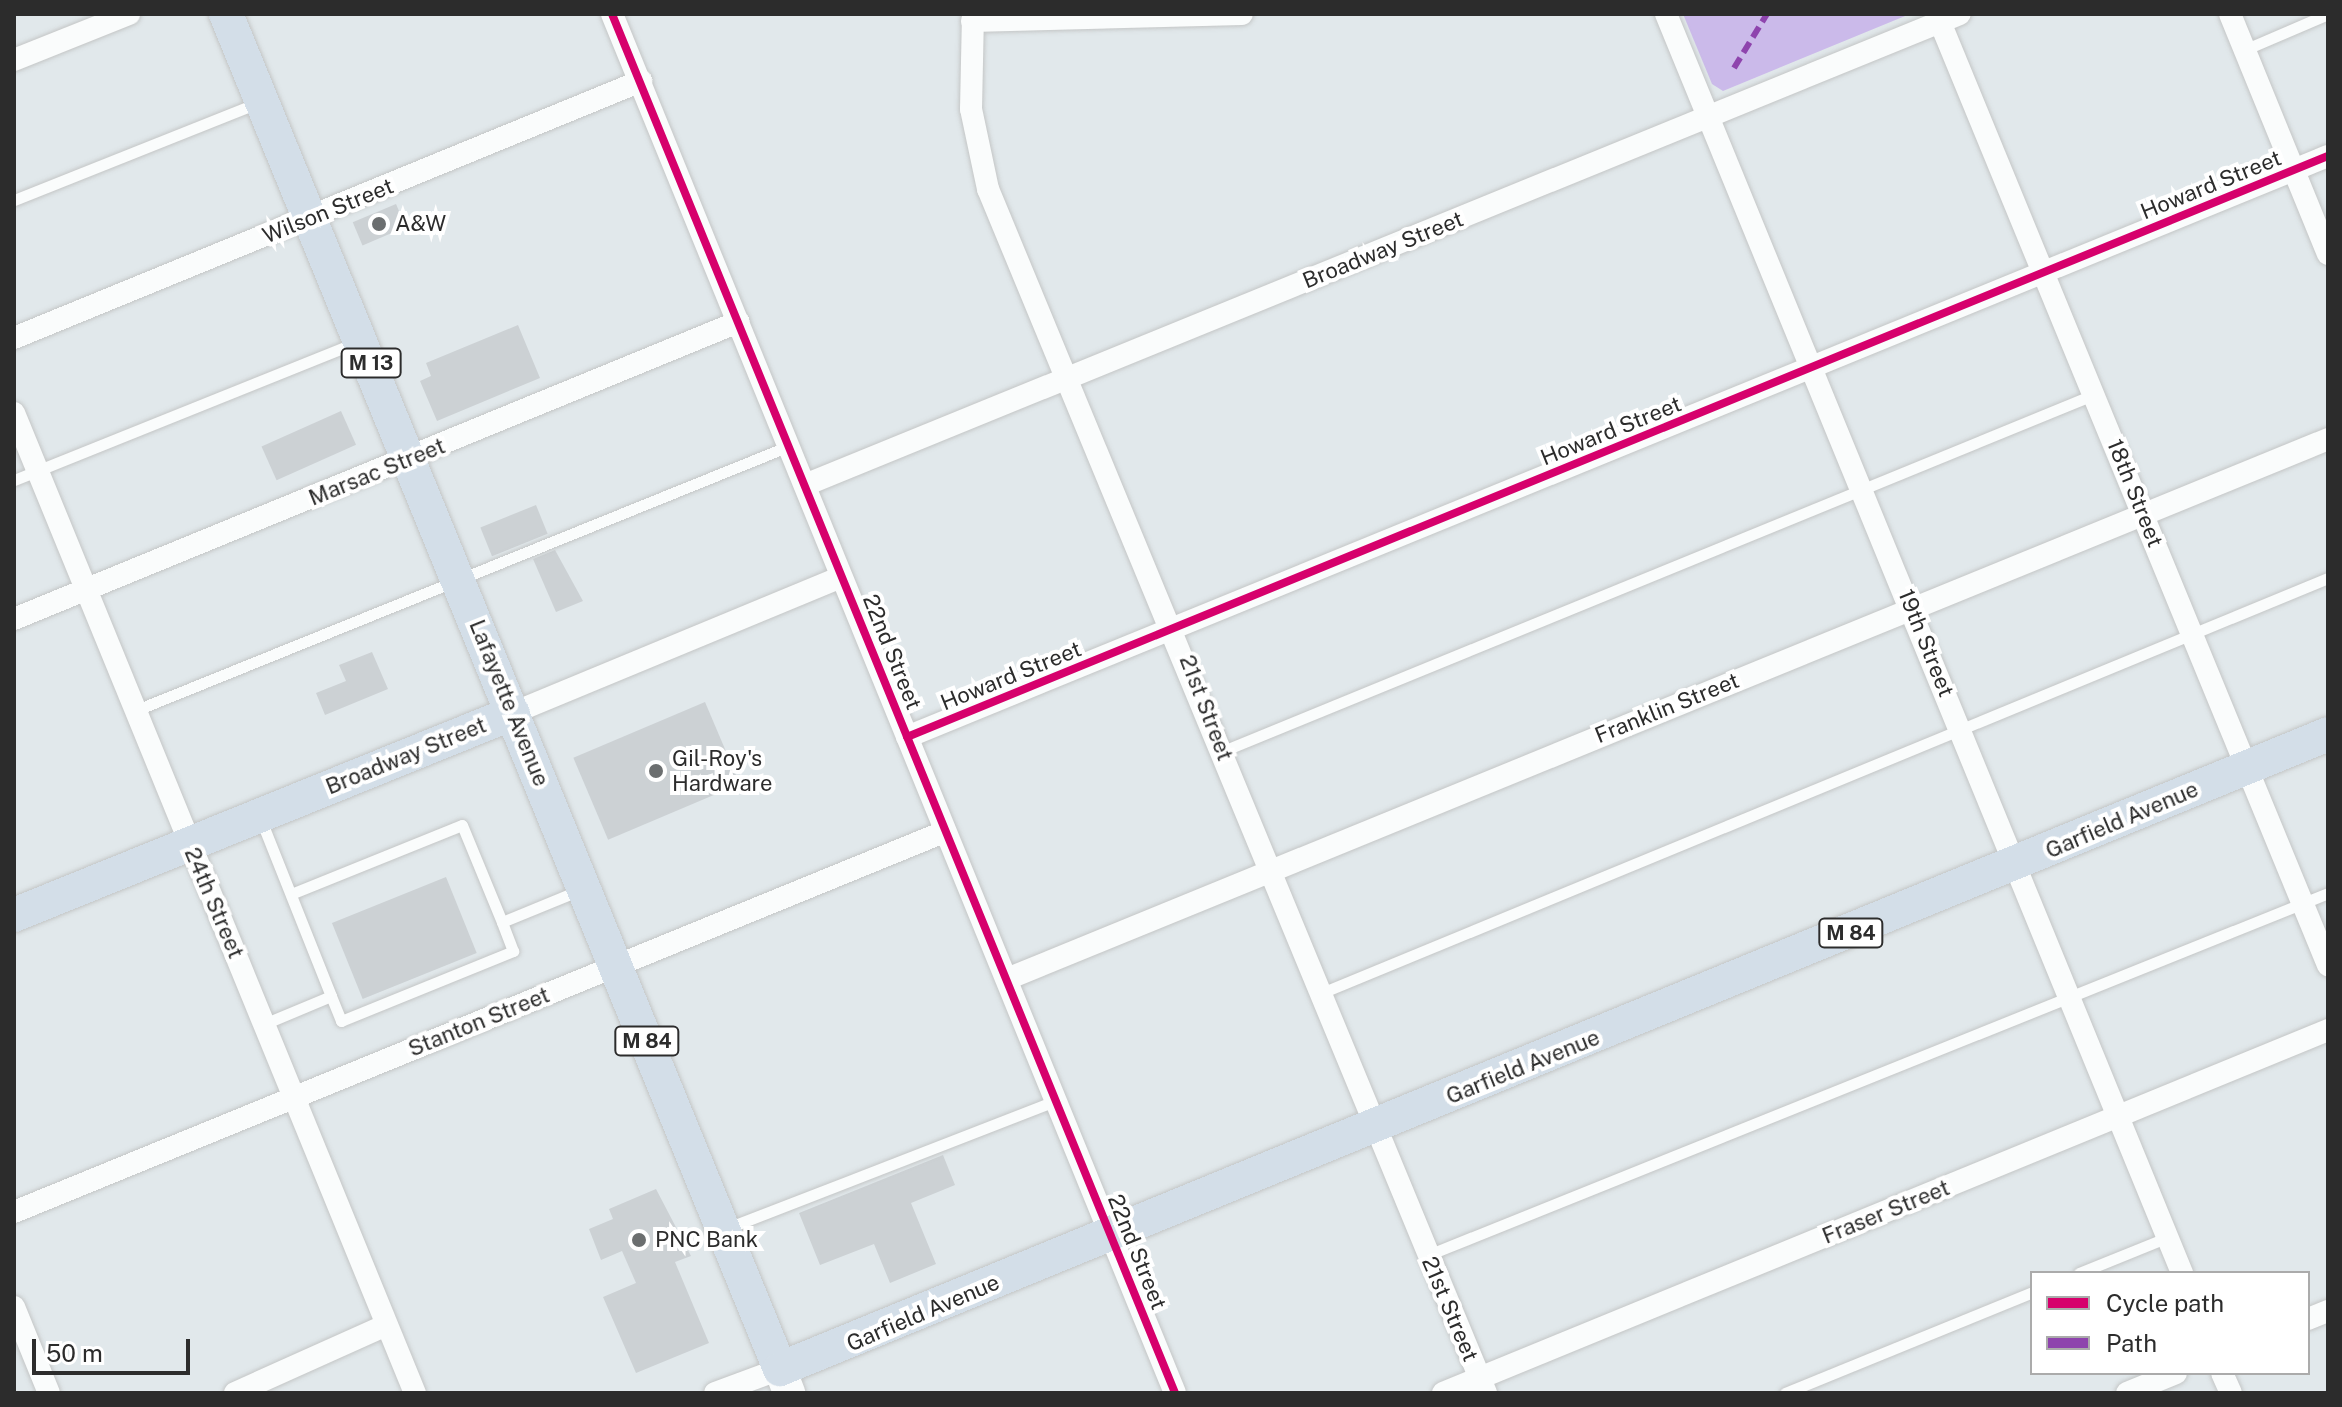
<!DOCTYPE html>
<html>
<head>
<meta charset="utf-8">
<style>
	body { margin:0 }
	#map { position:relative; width:2342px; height:1407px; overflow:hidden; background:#e1e8eb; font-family:"Public Sans",sans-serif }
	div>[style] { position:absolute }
	.green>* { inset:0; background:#cbbaea }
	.building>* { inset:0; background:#ccd1d4; transform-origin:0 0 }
	.roads { filter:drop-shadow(0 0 2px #c4c6c6) drop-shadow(0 0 2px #c4c6c6) }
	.service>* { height:11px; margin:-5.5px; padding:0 5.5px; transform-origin:5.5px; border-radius:5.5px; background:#fafcfc }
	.minor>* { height:22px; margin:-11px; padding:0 11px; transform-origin:11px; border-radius:11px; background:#fafcfc }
	.secondary>* { height:32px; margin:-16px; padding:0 16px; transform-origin:16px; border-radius:16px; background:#fafcfc }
	.primary>* { height:34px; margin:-17px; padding:0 17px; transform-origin:17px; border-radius:17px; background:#d3dee8 }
	.quiet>* { height:6px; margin-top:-3px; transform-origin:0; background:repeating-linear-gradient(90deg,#8e44ad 0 12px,transparent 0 18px) }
	.cycleway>* { height:8px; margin:-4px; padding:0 4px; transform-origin:4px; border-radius:4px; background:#d6006c }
	.dots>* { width:22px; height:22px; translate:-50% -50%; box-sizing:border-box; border:4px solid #fff; border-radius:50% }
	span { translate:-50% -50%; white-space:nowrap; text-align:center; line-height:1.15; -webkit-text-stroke:8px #fff; paint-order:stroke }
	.shield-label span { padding:2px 6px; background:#fff; border:2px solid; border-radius:6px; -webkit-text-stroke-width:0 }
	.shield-label { font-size:20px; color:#2c2c2c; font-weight:700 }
	.street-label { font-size:22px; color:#2c2c2c }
	.poi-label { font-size:22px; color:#2c2c2c }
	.left { translate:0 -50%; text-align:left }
	.frame { position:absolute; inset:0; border:16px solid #2c2c2c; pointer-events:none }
	.legend { position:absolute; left:2030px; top:1271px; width:280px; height:104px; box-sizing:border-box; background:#fff; border:2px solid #ababab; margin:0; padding:10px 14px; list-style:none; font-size:24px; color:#2c2c2c }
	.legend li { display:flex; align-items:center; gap:16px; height:40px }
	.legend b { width:40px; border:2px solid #ababab }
	.scale { position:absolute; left:32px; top:1339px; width:158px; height:36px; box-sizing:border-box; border:4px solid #2c2c2c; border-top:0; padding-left:10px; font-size:24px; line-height:28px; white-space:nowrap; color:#2c2c2c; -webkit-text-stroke:6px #fff; paint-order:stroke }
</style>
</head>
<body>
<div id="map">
	<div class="green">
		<div style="clip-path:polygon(1683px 14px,1910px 14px,1723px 91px,1712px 84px)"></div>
	</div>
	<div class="building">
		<div style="left:396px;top:204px;width:25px;height:47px;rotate:67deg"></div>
		<div style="clip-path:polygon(518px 325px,540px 378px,437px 421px,420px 381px,431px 376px,426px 363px)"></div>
		<div style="left:341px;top:411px;width:37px;height:87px;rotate:66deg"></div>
		<div style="left:536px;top:505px;width:31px;height:60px;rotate:68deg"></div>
		<div style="clip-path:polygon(555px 550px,583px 601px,556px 612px,533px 559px)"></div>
		<div style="clip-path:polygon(372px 652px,388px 689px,325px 715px,316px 693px,346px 681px,339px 665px)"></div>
		<div style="left:705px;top:702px;width:89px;height:143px;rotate:67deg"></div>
		<div style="left:446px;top:877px;width:82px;height:123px;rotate:68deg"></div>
		<div style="clip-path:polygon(943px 1155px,955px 1185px,911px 1203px,936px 1264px,890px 1283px,874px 1244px,820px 1265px,799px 1213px)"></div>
		<div style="clip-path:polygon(656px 1189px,691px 1256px,675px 1262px,709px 1343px,636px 1373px,603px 1297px,636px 1283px,622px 1251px,601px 1260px,589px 1229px,613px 1219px,609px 1209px)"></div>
	</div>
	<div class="roads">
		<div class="service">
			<div style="left:2244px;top:50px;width:91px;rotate:-23.2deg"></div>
			<div style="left:14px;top:200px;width:263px;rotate:-21.7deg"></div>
			<div style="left:14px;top:480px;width:367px;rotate:-21.9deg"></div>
			<div style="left:134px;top:711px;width:707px;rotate:-22.03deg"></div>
			<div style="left:1223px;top:751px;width:942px;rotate:-22.26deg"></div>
			<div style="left:261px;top:820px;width:189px;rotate:68.3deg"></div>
			<div style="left:331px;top:996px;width:73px;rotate:157.3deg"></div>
			<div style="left:291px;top:894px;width:184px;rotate:-22deg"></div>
			<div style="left:462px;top:825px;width:105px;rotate:67.6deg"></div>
			<div style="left:502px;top:922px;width:84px;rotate:-22.3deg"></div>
			<div style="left:1319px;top:994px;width:1091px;rotate:-22.41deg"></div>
			<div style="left:331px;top:996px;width:27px;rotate:68deg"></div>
			<div style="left:341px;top:1021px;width:186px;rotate:-22.1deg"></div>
			<div style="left:513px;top:951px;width:31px;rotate:-111deg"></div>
			<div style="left:725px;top:1229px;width:354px;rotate:-21.2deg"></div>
			<div style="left:1428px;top:1255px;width:970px;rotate:-21.91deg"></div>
			<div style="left:2079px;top:1273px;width:96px;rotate:-22deg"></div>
			<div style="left:1785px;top:1393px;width:267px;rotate:-22.2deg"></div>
		</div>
		<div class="minor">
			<div style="left:612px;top:14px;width:1489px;rotate:67.79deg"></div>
			<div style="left:973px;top:14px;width:95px;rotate:91.2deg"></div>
			<div style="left:971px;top:109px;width:82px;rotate:78deg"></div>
			<div style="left:988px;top:189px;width:1303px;rotate:67.53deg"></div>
			<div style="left:1666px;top:14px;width:1361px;rotate:67.71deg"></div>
			<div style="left:2230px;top:14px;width:259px;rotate:67.8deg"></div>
			<div style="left:972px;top:21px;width:270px;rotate:-1.5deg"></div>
			<div style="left:1940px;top:22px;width:1020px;rotate:67.64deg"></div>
			<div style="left:14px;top:60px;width:124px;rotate:-21.8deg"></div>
			<div style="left:14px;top:338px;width:678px;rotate:-22.29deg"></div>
			<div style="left:14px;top:413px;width:1059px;rotate:67.75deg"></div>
			<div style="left:805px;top:485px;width:1247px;rotate:-22.19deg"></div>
			<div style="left:14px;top:619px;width:783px;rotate:-22.3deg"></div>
			<div style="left:513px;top:713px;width:355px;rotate:-22.5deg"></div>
			<div style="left:907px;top:737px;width:1535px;rotate:-22.24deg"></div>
			<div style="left:1007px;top:979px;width:1427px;rotate:-22.23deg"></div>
			<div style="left:14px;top:1212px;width:1005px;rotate:-22.23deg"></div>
			<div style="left:14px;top:1307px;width:93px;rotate:67.9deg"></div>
			<div style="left:2308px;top:1319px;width:22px;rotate:-22deg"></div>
			<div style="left:2222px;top:1373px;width:22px;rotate:66deg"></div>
			<div style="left:235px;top:1393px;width:166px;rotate:-24.2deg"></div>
			<div style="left:715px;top:1393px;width:69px;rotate:-20.3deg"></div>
			<div style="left:1443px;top:1393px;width:957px;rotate:-22.3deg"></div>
			<div style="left:2127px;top:1393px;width:53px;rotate:-22.2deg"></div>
		</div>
		<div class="secondary">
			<div style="left:780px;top:1369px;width:26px;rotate:69deg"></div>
		</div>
		<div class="primary">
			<div style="left:226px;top:14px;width:1464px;rotate:67.76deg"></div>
			<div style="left:780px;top:1369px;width:1673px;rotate:-22.3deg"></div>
			<div style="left:14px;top:915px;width:538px;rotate:-22.04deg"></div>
		</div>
	</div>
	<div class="quiet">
		<div style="left:1734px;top:68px;width:63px;rotate:-58.6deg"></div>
	</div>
	<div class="cycleway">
		<div style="left:612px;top:14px;width:1489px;rotate:67.79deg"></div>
		<div style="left:907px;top:737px;width:1535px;rotate:-22.24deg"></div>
	</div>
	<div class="dots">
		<div style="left:379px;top:224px;background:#6b6e6f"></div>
		<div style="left:656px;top:771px;background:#6b6e6f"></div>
		<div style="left:639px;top:1240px;background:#6b6e6f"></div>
	</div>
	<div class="shield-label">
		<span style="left:371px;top:363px">M 13</span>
		<span style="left:1851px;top:933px">M 84</span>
		<span style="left:647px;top:1041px">M 84</span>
	</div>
	<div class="street-label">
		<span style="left:2211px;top:185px;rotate:-22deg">Howard Street</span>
		<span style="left:328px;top:211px;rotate:-22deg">Wilson Street</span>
		<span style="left:1383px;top:250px;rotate:-22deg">Broadway Street</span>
		<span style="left:1611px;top:431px;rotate:-22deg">Howard Street</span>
		<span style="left:377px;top:472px;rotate:-22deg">Marsac Street</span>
		<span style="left:2135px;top:493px;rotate:68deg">18th Street</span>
		<span style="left:1926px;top:643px;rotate:68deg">19th Street</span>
		<span style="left:892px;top:652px;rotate:68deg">22nd Street</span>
		<span style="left:1011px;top:676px;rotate:-22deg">Howard Street</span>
		<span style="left:509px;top:703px;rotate:68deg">Lafayette Avenue</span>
		<span style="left:1206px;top:708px;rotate:69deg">21st Street</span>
		<span style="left:1667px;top:708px;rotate:-22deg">Franklin Street</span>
		<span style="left:406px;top:756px;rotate:-22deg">Broadway Street</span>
		<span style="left:2122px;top:820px;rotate:-23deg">Garfield Avenue</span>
		<span style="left:214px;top:903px;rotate:67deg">24th Street</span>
		<span style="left:479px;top:1022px;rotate:-22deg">Stanton Street</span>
		<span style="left:1523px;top:1067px;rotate:-22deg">Garfield Avenue</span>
		<span style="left:1886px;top:1212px;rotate:-22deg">Fraser Street</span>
		<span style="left:1137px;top:1252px;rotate:68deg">22nd Street</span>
		<span style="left:1450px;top:1309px;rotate:67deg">21st Street</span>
		<span style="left:923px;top:1313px;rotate:-23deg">Garfield Avenue</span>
	</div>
	<div class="poi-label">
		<span class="left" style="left:395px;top:224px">A&amp;W</span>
		<span class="left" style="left:672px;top:771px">Gil-Roy's<br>Hardware</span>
		<span class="left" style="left:655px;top:1240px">PNC Bank</span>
	</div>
	<div class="frame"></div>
	<ul class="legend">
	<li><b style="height:10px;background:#d6006c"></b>Cycle path</li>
	<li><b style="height:10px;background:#8e44ad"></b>Path</li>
	</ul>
	<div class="scale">50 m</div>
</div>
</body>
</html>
